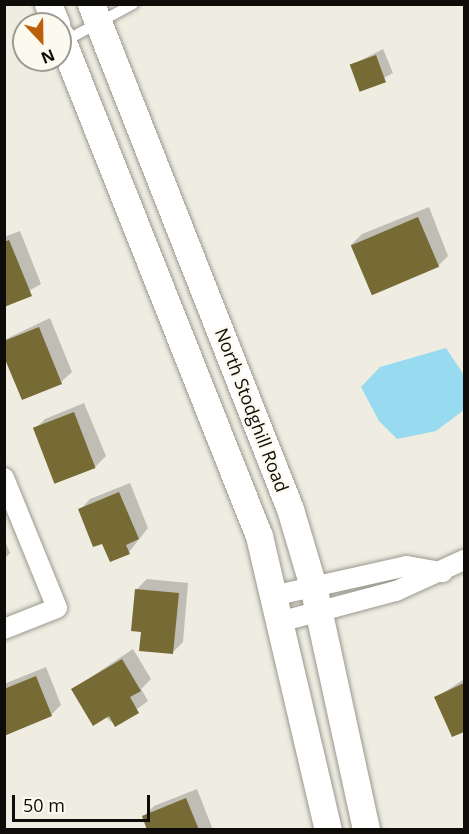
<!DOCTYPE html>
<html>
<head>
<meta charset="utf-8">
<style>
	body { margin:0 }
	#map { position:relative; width:469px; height:834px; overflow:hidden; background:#efede2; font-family:"Open Sans",sans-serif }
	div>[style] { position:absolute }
	.water>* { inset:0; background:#98dbf1 }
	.shadow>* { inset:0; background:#0003 }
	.building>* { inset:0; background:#766a35; transform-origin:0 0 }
	.roads { filter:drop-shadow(0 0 2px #9a988d) drop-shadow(0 0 2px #9a988d) }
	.lane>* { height:10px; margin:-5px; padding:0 5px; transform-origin:5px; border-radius:5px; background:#fff }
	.street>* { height:20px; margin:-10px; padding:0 10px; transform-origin:10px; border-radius:10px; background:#fff }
	.secondary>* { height:27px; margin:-13.5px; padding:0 13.5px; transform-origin:13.5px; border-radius:13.5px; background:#fff }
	span { translate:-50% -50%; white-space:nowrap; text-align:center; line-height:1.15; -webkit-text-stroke:5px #fcfaef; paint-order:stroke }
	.street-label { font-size:18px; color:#0d0c09 }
	.frame { position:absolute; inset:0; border:6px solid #0d0c09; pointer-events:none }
	.north { position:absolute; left:12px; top:12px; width:60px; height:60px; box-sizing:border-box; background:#fcfaef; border:2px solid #9c9b93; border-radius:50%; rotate:158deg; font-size:16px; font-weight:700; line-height:24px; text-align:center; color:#0d0c09 }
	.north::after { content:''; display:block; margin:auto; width:21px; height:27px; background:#bb5f0b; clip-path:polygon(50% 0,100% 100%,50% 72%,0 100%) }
	.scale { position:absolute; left:12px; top:795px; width:138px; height:27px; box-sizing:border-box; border:3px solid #0d0c09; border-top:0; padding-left:8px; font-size:18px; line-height:21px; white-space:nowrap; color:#0d0c09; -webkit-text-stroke:4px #fcfaef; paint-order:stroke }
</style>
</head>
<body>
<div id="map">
	<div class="water">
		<div style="clip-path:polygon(446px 348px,464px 375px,464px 410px,436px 431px,397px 439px,379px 421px,361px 387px,380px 367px)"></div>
	</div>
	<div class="shadow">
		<div style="clip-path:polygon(383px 49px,393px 73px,362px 90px,352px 65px)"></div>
		<div style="clip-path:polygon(429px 207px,448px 256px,438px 266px,351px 245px,362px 234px)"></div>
		<div style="clip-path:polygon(20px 231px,41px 284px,4px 305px,4px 237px)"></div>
		<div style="clip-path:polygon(50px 318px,72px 372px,61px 382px,23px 398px,4px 340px)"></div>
		<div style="clip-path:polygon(84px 403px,106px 456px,95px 467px,35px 429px,45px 419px)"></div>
		<div style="clip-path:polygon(130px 483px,148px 528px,129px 552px,103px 542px,80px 510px,90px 499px)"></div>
		<div style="clip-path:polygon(4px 539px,10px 553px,4px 559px)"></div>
		<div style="clip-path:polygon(147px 579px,188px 583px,183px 642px,173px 652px,142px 631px,136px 590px)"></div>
		<div style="clip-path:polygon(133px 649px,151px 679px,141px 689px,148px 701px,115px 725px,73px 689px)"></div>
		<div style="clip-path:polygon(46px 667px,61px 705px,51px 715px,4px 734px,4px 684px)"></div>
		<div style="clip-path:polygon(464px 679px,464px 730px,453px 735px,436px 698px)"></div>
		<div style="clip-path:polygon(197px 789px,213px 830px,149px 830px,144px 816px,154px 806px)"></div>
	</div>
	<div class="building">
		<div style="left:376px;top:55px;width:29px;height:28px;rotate:70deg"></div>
		<div style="left:418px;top:217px;width:54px;height:73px;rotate:67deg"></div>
		<div style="clip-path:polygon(9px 240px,32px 296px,4px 307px,4px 242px)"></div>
		<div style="clip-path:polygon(39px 327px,62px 384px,22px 400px,4px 357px,4px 341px)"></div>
		<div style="left:74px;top:412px;width:60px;height:44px;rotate:69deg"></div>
		<div style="clip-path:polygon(119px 492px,139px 539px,126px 545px,130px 554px,110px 562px,102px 544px,93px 547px,78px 509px)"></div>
		<div style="clip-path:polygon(135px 589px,179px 593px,173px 654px,139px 651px,141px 632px,131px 631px)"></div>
		<div style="clip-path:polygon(122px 659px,141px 691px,130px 697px,139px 713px,115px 727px,109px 716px,93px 726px,71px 689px)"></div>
		<div style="clip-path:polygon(36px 676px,52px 716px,4px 736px,4px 689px)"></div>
		<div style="clip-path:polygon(464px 683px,464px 732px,452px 737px,434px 697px)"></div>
		<div style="clip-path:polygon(186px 798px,199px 830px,147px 830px,142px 816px)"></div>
	</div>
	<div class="roads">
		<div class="lane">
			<div style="left:63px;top:42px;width:80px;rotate:-28.5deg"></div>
		</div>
		<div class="street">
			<div style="left:4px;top:478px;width:140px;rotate:67.8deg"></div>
			<div style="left:57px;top:608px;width:57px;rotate:158.4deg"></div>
			<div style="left:277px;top:595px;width:133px;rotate:-12.6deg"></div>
			<div style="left:407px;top:566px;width:36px;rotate:10deg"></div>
			<div style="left:283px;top:621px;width:117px;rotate:-14.9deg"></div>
			<div style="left:396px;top:591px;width:75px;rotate:-24.5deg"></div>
		</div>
		<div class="secondary">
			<div style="left:48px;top:4px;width:22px;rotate:68deg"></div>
			<div style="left:91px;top:4px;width:543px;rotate:68.49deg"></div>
			<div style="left:290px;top:509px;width:80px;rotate:73.4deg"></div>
			<div style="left:313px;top:586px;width:250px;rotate:77.7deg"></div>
			<div style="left:60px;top:35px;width:539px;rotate:68.34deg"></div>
			<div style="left:259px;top:536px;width:302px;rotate:76.8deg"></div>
		</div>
	</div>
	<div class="street-label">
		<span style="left:252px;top:410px;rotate:69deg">North Stodghill Road</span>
	</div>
	<div class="frame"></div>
	<div class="north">N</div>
	<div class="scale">50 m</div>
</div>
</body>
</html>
